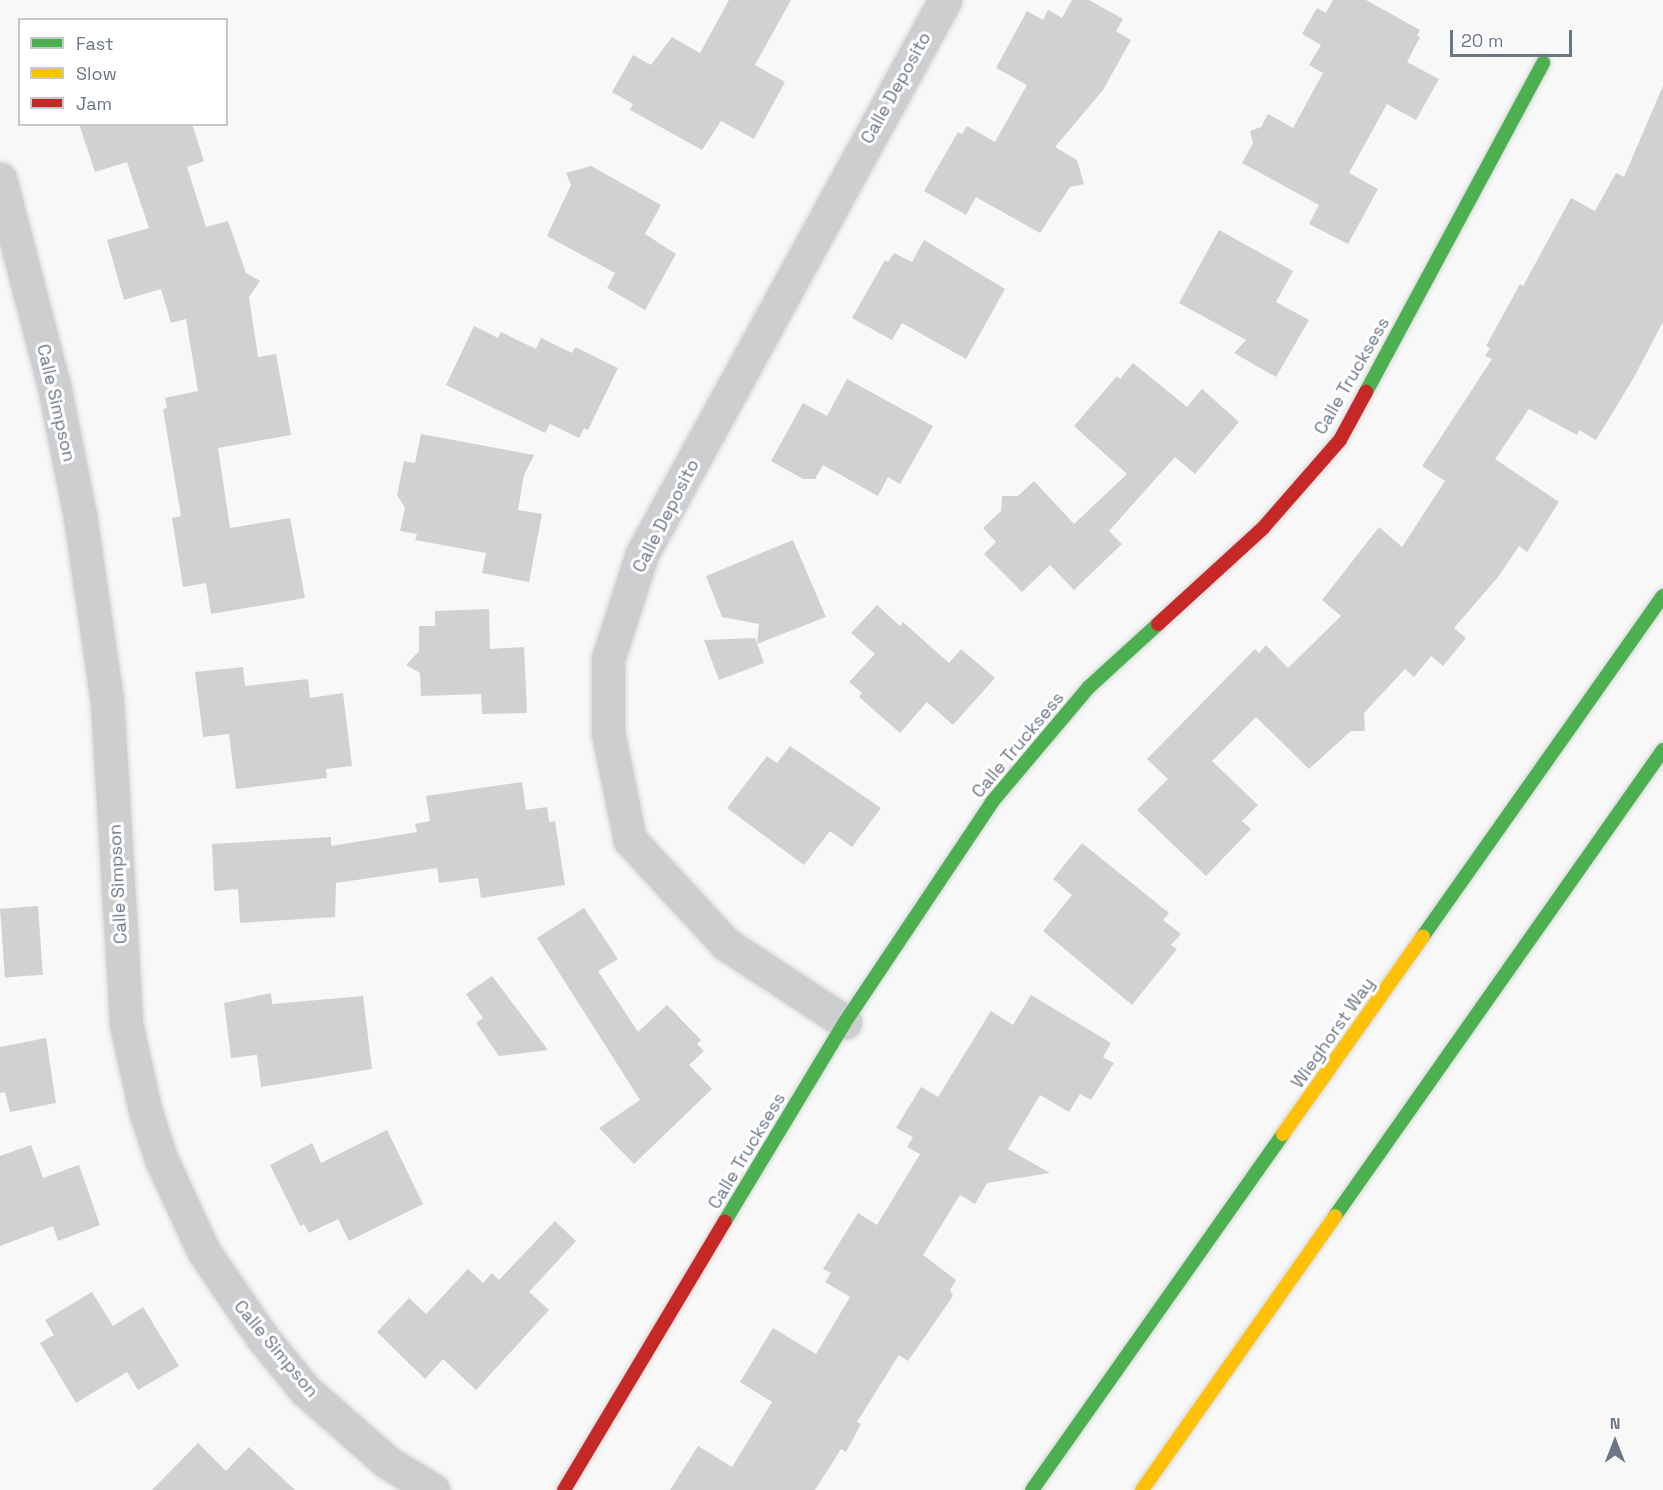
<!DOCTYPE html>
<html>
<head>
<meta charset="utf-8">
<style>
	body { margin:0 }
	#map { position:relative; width:1663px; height:1490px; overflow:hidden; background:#f8f8f8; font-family:"Space Grotesk",sans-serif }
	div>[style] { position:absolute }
	.building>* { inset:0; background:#d0d1d2; transform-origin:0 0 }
	.roads { filter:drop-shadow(0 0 2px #d5d6d7) drop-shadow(0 0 2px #d5d6d7) }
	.street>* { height:33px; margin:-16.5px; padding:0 16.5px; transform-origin:16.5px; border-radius:16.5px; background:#cdcecf }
	.fast>* { height:14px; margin:-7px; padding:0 7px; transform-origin:7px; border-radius:7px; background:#4caf50 }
	.slow>* { height:14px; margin:-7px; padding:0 7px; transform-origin:7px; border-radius:7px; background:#ffc107 }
	.jam>* { height:14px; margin:-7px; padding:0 7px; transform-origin:7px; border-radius:7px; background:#c62828 }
	span { translate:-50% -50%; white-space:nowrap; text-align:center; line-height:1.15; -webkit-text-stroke:6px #fff; paint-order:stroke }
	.street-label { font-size:18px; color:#6b7686 }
	.legend { position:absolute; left:18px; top:18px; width:210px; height:108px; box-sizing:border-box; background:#fff; border:2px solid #c4c8cf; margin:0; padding:8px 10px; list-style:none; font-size:18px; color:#6b7686 }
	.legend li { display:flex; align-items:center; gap:12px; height:30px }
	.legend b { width:30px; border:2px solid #c4c8cf }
	.north { position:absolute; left:1585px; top:1412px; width:60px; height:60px; -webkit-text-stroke:4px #fff; paint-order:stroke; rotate:0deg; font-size:16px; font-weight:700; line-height:24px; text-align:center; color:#6b7686 }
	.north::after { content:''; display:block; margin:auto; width:21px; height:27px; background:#6b7686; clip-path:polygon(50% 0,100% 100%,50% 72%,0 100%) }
	.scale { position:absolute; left:1450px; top:30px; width:122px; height:27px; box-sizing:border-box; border:3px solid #6b7686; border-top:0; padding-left:8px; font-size:18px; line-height:21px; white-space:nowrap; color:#6b7686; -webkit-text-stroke:4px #fff; paint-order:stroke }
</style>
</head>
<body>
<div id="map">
	<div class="building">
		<div style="clip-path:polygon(729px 0,791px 0,755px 65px,785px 82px,754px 139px,721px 121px,702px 150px,630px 110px,633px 104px,612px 92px,633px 55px,651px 65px,672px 37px,700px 53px)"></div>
		<div style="clip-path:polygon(1072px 0,1089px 0,1123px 19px,1116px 31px,1131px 40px,1103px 90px,1055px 147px,1077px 160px,1084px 184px,1070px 187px,1040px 233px,976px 197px,966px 215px,924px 191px,958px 132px,962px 134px,967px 126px,995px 142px,1027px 85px,996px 68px,1027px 11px,1043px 20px,1048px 10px,1062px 18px)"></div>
		<div style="clip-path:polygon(1333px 0,1366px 0,1420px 30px,1417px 36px,1420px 37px,1407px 62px,1439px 79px,1416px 120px,1387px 104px,1349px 173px,1378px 189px,1348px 244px,1309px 224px,1319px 205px,1242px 163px,1253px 143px,1250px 131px,1261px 127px,1268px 114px,1293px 128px,1323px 73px,1309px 65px,1321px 45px,1302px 34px,1317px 8px,1326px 13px)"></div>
		<div style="clip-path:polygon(1663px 86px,1663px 322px,1633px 379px,1596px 440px,1579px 430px,1577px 435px,1529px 409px,1495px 459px,1559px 502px,1527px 552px,1519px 546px,1498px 577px,1454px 628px,1466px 638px,1443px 666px,1431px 656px,1414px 677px,1405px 669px,1364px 713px,1365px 731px,1351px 731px,1309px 769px,1256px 717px,1212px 761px,1258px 805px,1242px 821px,1251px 829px,1206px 876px,1137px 810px,1168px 779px,1147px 759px,1255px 649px,1259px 653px,1266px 645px,1288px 668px,1341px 616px,1322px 600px,1379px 527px,1402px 547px,1445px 481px,1422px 466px,1492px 359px,1485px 356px,1490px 348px,1486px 346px,1520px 284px,1523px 286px,1571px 198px,1595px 211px,1616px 173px,1624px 177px)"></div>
		<div style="clip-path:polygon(79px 124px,192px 124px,204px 161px,187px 167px,206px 227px,228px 221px,246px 273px,260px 281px,249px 297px,258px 357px,276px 354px,291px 435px,218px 448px,230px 528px,290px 518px,305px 598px,211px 614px,206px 583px,183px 587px,172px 518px,181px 516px,163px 409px,167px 408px,165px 398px,198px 391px,186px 319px,171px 323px,161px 289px,124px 300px,107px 240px,149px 228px,127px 162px,95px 172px)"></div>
		<div style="clip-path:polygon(591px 166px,661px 205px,645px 234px,676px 254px,645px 310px,607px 288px,615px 273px,547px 236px,571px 185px,566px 173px)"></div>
		<div style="clip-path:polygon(1219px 230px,1293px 271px,1276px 302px,1309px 320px,1276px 377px,1234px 353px,1246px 340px,1179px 303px)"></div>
		<div style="clip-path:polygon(924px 240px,1005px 289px,966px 359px,902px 323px,892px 340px,852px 318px,885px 260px,888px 262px,894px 253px,912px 262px)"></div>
		<div style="clip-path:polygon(474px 326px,498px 338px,501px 332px,536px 349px,541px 338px,572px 353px,575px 347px,618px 368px,588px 430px,584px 428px,579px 438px,550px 424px,545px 433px,446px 385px)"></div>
		<div style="clip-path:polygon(1133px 363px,1187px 407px,1202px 389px,1239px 422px,1195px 474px,1175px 457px,1109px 531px,1122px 544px,1074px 590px,1050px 565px,1022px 592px,984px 554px,996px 542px,983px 528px,1001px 511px,1002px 496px,1018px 496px,1034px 481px,1074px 524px,1127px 474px,1074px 426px,1117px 376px,1120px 379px)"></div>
		<div style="clip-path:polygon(847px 379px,933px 426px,900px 484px,888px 477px,878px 496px,823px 465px,815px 479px,803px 479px,771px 461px,803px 403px,827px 416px)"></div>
		<div style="clip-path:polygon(421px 434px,534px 455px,524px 475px,518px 510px,542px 514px,529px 582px,482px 573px,486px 553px,415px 540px,417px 534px,400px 531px,405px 508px,397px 495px,404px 461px,415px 463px)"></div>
		<div style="clip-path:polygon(793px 540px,826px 617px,757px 644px,759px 624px,722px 617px,706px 576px)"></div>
		<div style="clip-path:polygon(877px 605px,900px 626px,903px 622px,949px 663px,961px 649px,995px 678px,953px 725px,927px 702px,900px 733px,859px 697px,862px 693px,849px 682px,875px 654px,851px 633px)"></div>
		<div style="clip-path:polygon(489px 609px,490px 649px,524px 647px,527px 713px,482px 714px,481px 694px,421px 696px,420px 673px,406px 665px,419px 651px,419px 626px,435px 626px,435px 611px)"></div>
		<div style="clip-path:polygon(755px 638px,764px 663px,719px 680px,704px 640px)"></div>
		<div style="clip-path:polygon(243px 667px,245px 686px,308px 679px,310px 698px,343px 693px,352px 766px,326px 769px,327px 778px,236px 789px,229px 734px,203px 737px,195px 672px)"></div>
		<div style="clip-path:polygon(790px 746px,881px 808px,852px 847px,830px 831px,804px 865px,727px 808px,767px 756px,777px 763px)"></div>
		<div style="clip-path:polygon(522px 782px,526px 810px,547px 807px,549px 822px,555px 821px,565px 885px,481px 898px,478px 878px,439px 883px,437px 868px,336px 883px,335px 917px,240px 923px,238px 889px,214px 891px,212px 844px,331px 837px,331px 846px,417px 832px,415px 824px,430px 821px,426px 796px)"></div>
		<div style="clip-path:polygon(1082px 843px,1169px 913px,1163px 920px,1181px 934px,1171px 945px,1177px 949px,1132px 1005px,1043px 931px,1072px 895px,1053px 879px)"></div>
		<div style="left:38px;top:906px;width:69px;height:38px;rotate:86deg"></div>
		<div style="clip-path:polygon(584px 908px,618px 959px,598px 971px,638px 1032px,667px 1005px,701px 1040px,697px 1044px,704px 1051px,689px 1065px,712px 1089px,634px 1164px,599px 1128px,640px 1100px,537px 938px)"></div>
		<div style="clip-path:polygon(492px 976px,548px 1050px,499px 1056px,476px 1023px,483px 1018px,466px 994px)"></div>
		<div style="clip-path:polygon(271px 993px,272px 1004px,363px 996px,372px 1069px,261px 1087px,257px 1055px,231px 1058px,224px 1003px)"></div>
		<div style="clip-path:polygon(1031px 995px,1111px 1043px,1103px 1057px,1114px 1063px,1091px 1100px,1080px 1094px,1069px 1112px,1040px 1095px,1008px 1149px,1050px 1173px,987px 1183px,975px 1204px,960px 1195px,923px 1255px,956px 1280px,950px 1290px,953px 1296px,908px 1361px,899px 1355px,857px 1422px,861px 1424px,846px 1452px,841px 1449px,815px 1490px,670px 1490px,698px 1446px,732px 1467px,772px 1402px,740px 1382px,773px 1328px,816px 1354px,850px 1297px,825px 1282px,831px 1273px,823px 1269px,858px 1213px,877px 1225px,920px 1154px,907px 1147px,913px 1137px,896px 1128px,921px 1087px,938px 1097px,991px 1011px,1013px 1025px)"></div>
		<div style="clip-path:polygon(46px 1038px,56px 1103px,10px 1112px,5px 1092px,0 1093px,0 1047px)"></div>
		<div style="clip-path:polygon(387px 1130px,423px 1204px,349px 1241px,338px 1219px,309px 1233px,304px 1224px,300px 1226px,270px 1165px,312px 1143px,321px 1163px)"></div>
		<div style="clip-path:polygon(31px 1145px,43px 1178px,79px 1165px,100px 1225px,58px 1241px,53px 1226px,0 1246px,0 1156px)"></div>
		<div style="clip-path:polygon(555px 1221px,576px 1241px,529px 1292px,549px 1310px,476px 1390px,443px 1359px,425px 1379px,377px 1332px,409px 1298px,426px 1314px,468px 1269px,483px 1283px,492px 1273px,499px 1280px)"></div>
		<div style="clip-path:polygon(92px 1292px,113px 1326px,143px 1307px,179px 1366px,138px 1390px,127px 1372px,76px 1403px,40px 1343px,54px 1335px,45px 1320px)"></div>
		<div style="clip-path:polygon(198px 1443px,226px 1471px,249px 1447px,295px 1490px,152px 1490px)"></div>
	</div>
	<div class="roads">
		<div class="street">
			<div style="left:0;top:179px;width:214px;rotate:75.4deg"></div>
			<div style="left:54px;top:386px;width:133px;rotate:78.7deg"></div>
			<div style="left:80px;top:516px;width:186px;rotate:81.7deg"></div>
			<div style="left:107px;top:700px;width:325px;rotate:86.6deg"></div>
			<div style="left:126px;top:1024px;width:88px;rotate:77.5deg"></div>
			<div style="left:145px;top:1110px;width:52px;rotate:71.9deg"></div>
			<div style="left:161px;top:1159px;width:102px;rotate:65.2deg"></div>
			<div style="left:204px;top:1252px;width:103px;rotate:55.7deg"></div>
			<div style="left:262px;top:1337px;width:68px;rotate:50.9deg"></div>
			<div style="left:305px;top:1390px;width:109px;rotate:41.3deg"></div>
			<div style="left:387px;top:1462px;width:54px;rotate:31.3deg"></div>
			<div style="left:845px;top:1022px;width:142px;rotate:-146.8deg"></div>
			<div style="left:726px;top:944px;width:142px;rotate:-132.7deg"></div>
			<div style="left:630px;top:840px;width:109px;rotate:-101.6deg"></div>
			<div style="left:608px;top:733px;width:74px;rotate:-90deg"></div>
			<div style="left:608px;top:659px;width:110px;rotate:-72.1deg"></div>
			<div style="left:642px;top:554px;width:631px;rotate:-61.32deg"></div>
		</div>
		<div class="fast">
			<div style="left:1366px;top:392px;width:374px;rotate:-61.7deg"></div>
			<div style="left:1423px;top:936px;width:416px;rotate:-54.8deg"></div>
			<div style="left:1335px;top:1216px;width:570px;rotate:-54.86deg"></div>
			<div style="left:725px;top:1221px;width:232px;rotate:-58.9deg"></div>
			<div style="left:845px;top:1022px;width:265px;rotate:-56.2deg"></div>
			<div style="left:992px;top:802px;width:150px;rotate:-49.9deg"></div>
			<div style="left:1089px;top:687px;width:93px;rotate:-42.4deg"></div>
			<div style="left:1032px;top:1490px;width:436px;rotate:-54.8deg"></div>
		</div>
		<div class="slow">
			<div style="left:1283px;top:1134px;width:242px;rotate:-54.7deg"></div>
			<div style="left:1142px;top:1490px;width:335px;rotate:-54.8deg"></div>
		</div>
		<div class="jam">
			<div style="left:1158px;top:624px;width:142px;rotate:-42.4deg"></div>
			<div style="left:1263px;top:528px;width:117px;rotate:-48.8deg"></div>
			<div style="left:1340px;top:440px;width:55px;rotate:-61.6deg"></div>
			<div style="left:564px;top:1490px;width:313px;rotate:-59.1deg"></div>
		</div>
	</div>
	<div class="street-label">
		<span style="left:896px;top:88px;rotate:-61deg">Calle Deposito</span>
		<span style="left:1352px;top:376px;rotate:-60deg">Calle Trucksess</span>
		<span style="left:56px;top:403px;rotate:77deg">Calle Simpson</span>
		<span style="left:666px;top:516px;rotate:-63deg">Calle Deposito</span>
		<span style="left:1018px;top:745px;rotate:-50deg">Calle Trucksess</span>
		<span style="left:118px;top:884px;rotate:-93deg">Calle Simpson</span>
		<span style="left:1333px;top:1033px;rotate:-55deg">Wieghorst Way</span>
		<span style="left:747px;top:1151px;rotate:-59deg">Calle Trucksess</span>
		<span style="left:276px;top:1349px;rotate:50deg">Calle Simpson</span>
	</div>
	<ul class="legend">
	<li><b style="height:8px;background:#4caf50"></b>Fast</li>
	<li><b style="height:8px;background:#ffc107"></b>Slow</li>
	<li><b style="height:8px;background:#c62828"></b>Jam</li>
	</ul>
	<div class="north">N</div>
	<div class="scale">20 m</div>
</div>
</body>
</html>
